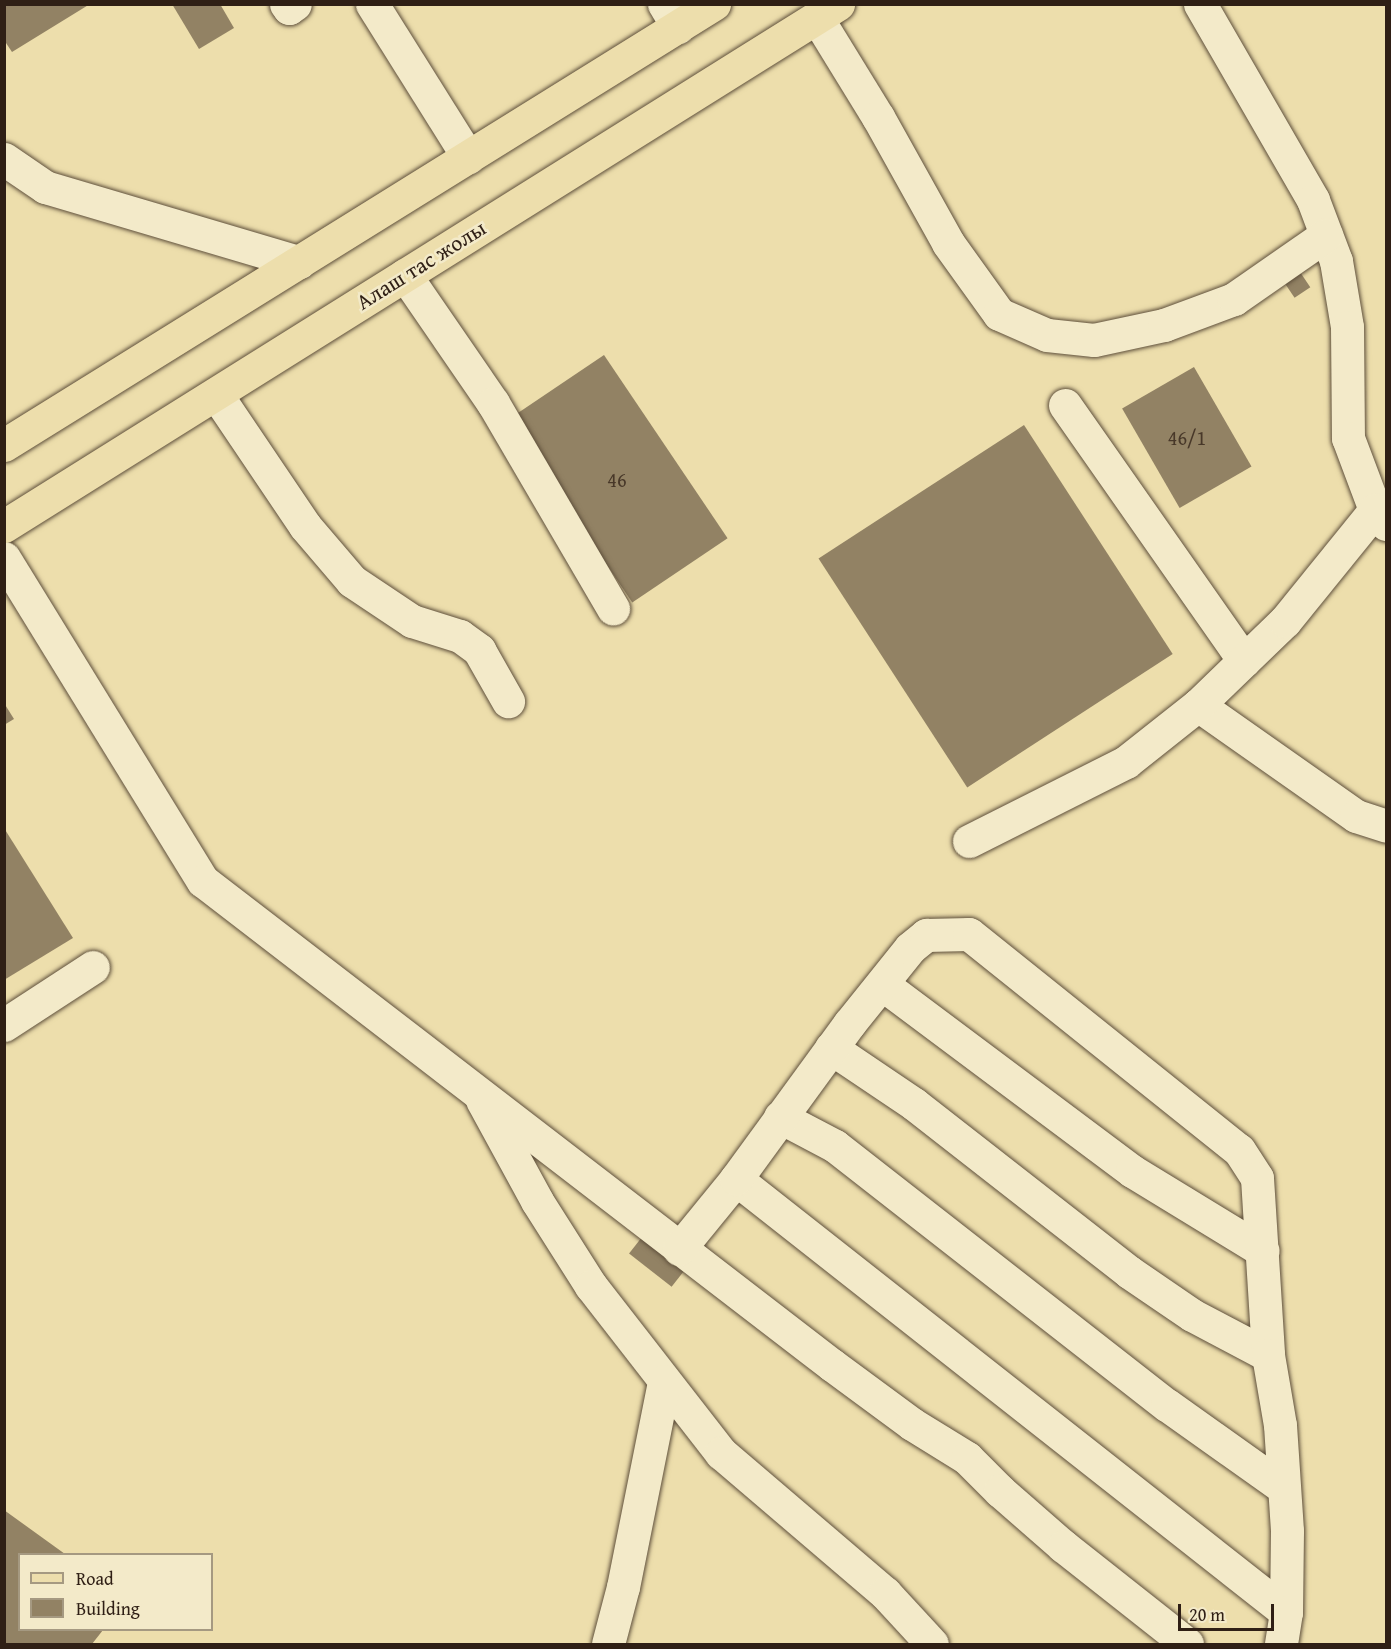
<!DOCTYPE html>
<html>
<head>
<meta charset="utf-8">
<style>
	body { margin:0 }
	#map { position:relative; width:1391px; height:1649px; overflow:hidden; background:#eddeac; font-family:"Gentium Book Plus",serif }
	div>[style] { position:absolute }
	.building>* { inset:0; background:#928264; transform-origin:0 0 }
	.roads { filter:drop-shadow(0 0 2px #5e4f3b) drop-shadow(0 0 2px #5e4f3b) }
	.minor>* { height:33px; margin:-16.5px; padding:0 16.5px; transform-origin:16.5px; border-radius:16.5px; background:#f3eac9 }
	.major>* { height:33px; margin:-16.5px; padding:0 16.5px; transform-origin:16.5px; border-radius:16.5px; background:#eddeac }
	span { translate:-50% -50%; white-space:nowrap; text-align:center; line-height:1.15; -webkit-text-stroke:5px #f3eac9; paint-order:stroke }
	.number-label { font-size:20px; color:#483829 }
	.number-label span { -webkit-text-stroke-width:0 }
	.street-label { font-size:22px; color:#2f1f15 }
	.frame { position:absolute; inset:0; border:6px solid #2f1f15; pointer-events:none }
	.legend { position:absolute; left:18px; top:1553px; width:195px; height:78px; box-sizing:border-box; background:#f3eac9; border:2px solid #a59981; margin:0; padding:8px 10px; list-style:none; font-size:18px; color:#2f1f15 }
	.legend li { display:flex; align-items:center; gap:12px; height:30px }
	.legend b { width:30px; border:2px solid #a59981 }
	.scale { position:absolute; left:1178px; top:1604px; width:96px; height:27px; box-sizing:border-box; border:3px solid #2f1f15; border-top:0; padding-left:8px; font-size:18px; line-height:21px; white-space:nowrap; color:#2f1f15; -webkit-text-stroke:4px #f3eac9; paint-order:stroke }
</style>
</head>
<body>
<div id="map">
	<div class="building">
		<div style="clip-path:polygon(4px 4px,90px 4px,12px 52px,4px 40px)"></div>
		<div style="clip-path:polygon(172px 4px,220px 4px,234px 28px,199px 49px)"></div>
		<div style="left:1298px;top:269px;width:22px;height:19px;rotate:56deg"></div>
		<div style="left:604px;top:355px;width:221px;height:115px;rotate:56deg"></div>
		<div style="left:1194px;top:367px;width:115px;height:83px;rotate:60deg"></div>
		<div style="left:1024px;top:425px;width:273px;height:245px;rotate:57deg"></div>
		<div style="clip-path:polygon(4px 703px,14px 719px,4px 725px)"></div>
		<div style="clip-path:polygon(4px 828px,73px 938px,4px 980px)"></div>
		<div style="left:642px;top:1237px;width:54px;height:21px;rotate:38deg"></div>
		<div style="clip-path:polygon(4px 1510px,65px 1554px,20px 1554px,20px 1630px,103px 1630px,92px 1644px,4px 1644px)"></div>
	</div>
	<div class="roads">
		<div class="minor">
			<div style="left:286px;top:4px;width:5px;rotate:53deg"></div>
			<div style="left:289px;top:8px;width:7px;rotate:-34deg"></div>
			<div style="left:372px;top:4px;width:181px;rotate:57.9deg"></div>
			<div style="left:664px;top:4px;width:27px;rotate:59deg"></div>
			<div style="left:1200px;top:4px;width:226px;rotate:60deg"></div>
			<div style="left:1313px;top:200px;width:65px;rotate:69.3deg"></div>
			<div style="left:1336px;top:261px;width:67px;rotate:80.5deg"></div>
			<div style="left:1347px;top:327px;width:111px;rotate:89.5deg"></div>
			<div style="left:1348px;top:438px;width:77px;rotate:69.4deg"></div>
			<div style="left:1375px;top:510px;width:18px;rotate:52deg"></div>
			<div style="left:817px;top:18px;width:116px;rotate:58.4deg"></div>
			<div style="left:878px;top:117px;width:144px;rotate:60.9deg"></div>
			<div style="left:948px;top:243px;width:87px;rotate:54.3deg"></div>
			<div style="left:999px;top:314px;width:52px;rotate:23.6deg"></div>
			<div style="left:1047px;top:335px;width:47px;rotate:6.1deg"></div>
			<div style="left:1094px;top:340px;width:72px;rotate:-12.1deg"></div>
			<div style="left:1164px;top:325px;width:75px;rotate:-20.4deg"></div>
			<div style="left:1234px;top:299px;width:112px;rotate:-34.8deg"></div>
			<div style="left:4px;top:159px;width:50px;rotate:34.3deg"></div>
			<div style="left:45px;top:187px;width:265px;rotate:16.5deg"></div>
			<div style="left:405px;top:275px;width:155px;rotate:55.5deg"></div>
			<div style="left:493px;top:403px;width:238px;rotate:59.7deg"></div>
			<div style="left:216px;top:394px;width:159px;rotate:56deg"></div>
			<div style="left:305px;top:526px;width:72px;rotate:49.5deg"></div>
			<div style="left:352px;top:581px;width:72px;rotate:33.7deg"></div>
			<div style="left:412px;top:621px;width:50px;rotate:17.4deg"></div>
			<div style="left:460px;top:636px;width:24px;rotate:36deg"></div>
			<div style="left:479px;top:650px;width:59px;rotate:60.4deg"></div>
			<div style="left:1065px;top:405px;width:312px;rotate:55deg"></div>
			<div style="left:4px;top:558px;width:379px;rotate:58.4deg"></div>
			<div style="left:203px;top:881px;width:794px;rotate:37.58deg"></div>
			<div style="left:832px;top:1365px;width:99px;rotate:36.4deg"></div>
			<div style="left:912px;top:1424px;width:65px;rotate:31.7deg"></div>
			<div style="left:967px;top:1458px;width:47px;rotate:45deg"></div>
			<div style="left:1000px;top:1491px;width:84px;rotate:41.1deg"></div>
			<div style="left:1063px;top:1546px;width:158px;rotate:38.3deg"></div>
			<div style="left:1198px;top:705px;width:193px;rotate:35.1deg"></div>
			<div style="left:1356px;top:816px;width:32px;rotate:18deg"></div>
			<div style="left:969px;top:841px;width:176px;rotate:-26.7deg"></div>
			<div style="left:1126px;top:762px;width:92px;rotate:-38.4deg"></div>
			<div style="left:1198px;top:705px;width:121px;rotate:-44deg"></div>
			<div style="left:1285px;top:621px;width:143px;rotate:-51deg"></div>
			<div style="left:882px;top:984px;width:312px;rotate:36.8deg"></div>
			<div style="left:1132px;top:1171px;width:153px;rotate:31.4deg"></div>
			<div style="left:4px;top:1025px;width:106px;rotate:-33.1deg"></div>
			<div style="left:831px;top:1048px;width:100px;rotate:34deg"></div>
			<div style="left:914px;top:1104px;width:273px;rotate:38deg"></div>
			<div style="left:1129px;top:1272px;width:76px;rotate:34.3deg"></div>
			<div style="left:1192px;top:1315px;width:86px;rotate:27.8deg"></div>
			<div style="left:482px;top:1100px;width:115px;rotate:61.4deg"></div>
			<div style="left:537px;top:1201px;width:101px;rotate:57.6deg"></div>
			<div style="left:591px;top:1286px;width:212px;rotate:52.1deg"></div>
			<div style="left:721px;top:1453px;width:216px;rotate:40.5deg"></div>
			<div style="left:885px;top:1593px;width:69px;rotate:47.3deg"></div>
			<div style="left:780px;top:1117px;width:62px;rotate:27.8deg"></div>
			<div style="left:835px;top:1146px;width:421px;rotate:38deg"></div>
			<div style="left:1167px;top:1405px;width:143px;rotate:35.4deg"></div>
			<div style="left:736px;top:1179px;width:700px;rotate:38.21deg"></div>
			<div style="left:679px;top:1249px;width:90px;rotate:-50.8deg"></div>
			<div style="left:736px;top:1179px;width:192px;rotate:-53.9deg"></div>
			<div style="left:849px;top:1024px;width:97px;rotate:-51.2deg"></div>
			<div style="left:910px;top:948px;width:21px;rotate:-39deg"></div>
			<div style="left:926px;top:935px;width:43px;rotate:-1.3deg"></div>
			<div style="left:969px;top:934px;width:346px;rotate:38.7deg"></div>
			<div style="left:1239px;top:1150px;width:33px;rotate:57deg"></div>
			<div style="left:1257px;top:1178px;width:177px;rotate:86.4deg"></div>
			<div style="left:1268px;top:1355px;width:71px;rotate:80.3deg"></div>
			<div style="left:1280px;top:1425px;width:106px;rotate:86.2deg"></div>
			<div style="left:1287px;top:1531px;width:81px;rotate:90.7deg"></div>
			<div style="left:1286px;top:1612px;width:32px;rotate:99deg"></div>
			<div style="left:608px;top:1644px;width:59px;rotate:-75.3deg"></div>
			<div style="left:623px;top:1587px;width:210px;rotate:-78.7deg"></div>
		</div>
		<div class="major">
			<div style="left:4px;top:445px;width:836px;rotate:-31.85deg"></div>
			<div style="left:4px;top:526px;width:984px;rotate:-32.04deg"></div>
		</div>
	</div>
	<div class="number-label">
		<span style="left:1187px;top:437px">46/1</span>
		<span style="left:617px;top:479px">46</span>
	</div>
	<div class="street-label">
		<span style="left:421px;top:265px;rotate:-32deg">Алаш тас жолы</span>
	</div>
	<div class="frame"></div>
	<ul class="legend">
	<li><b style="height:8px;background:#eddeac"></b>Road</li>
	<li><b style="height:16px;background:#928264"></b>Building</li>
	</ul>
	<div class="scale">20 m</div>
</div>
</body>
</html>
